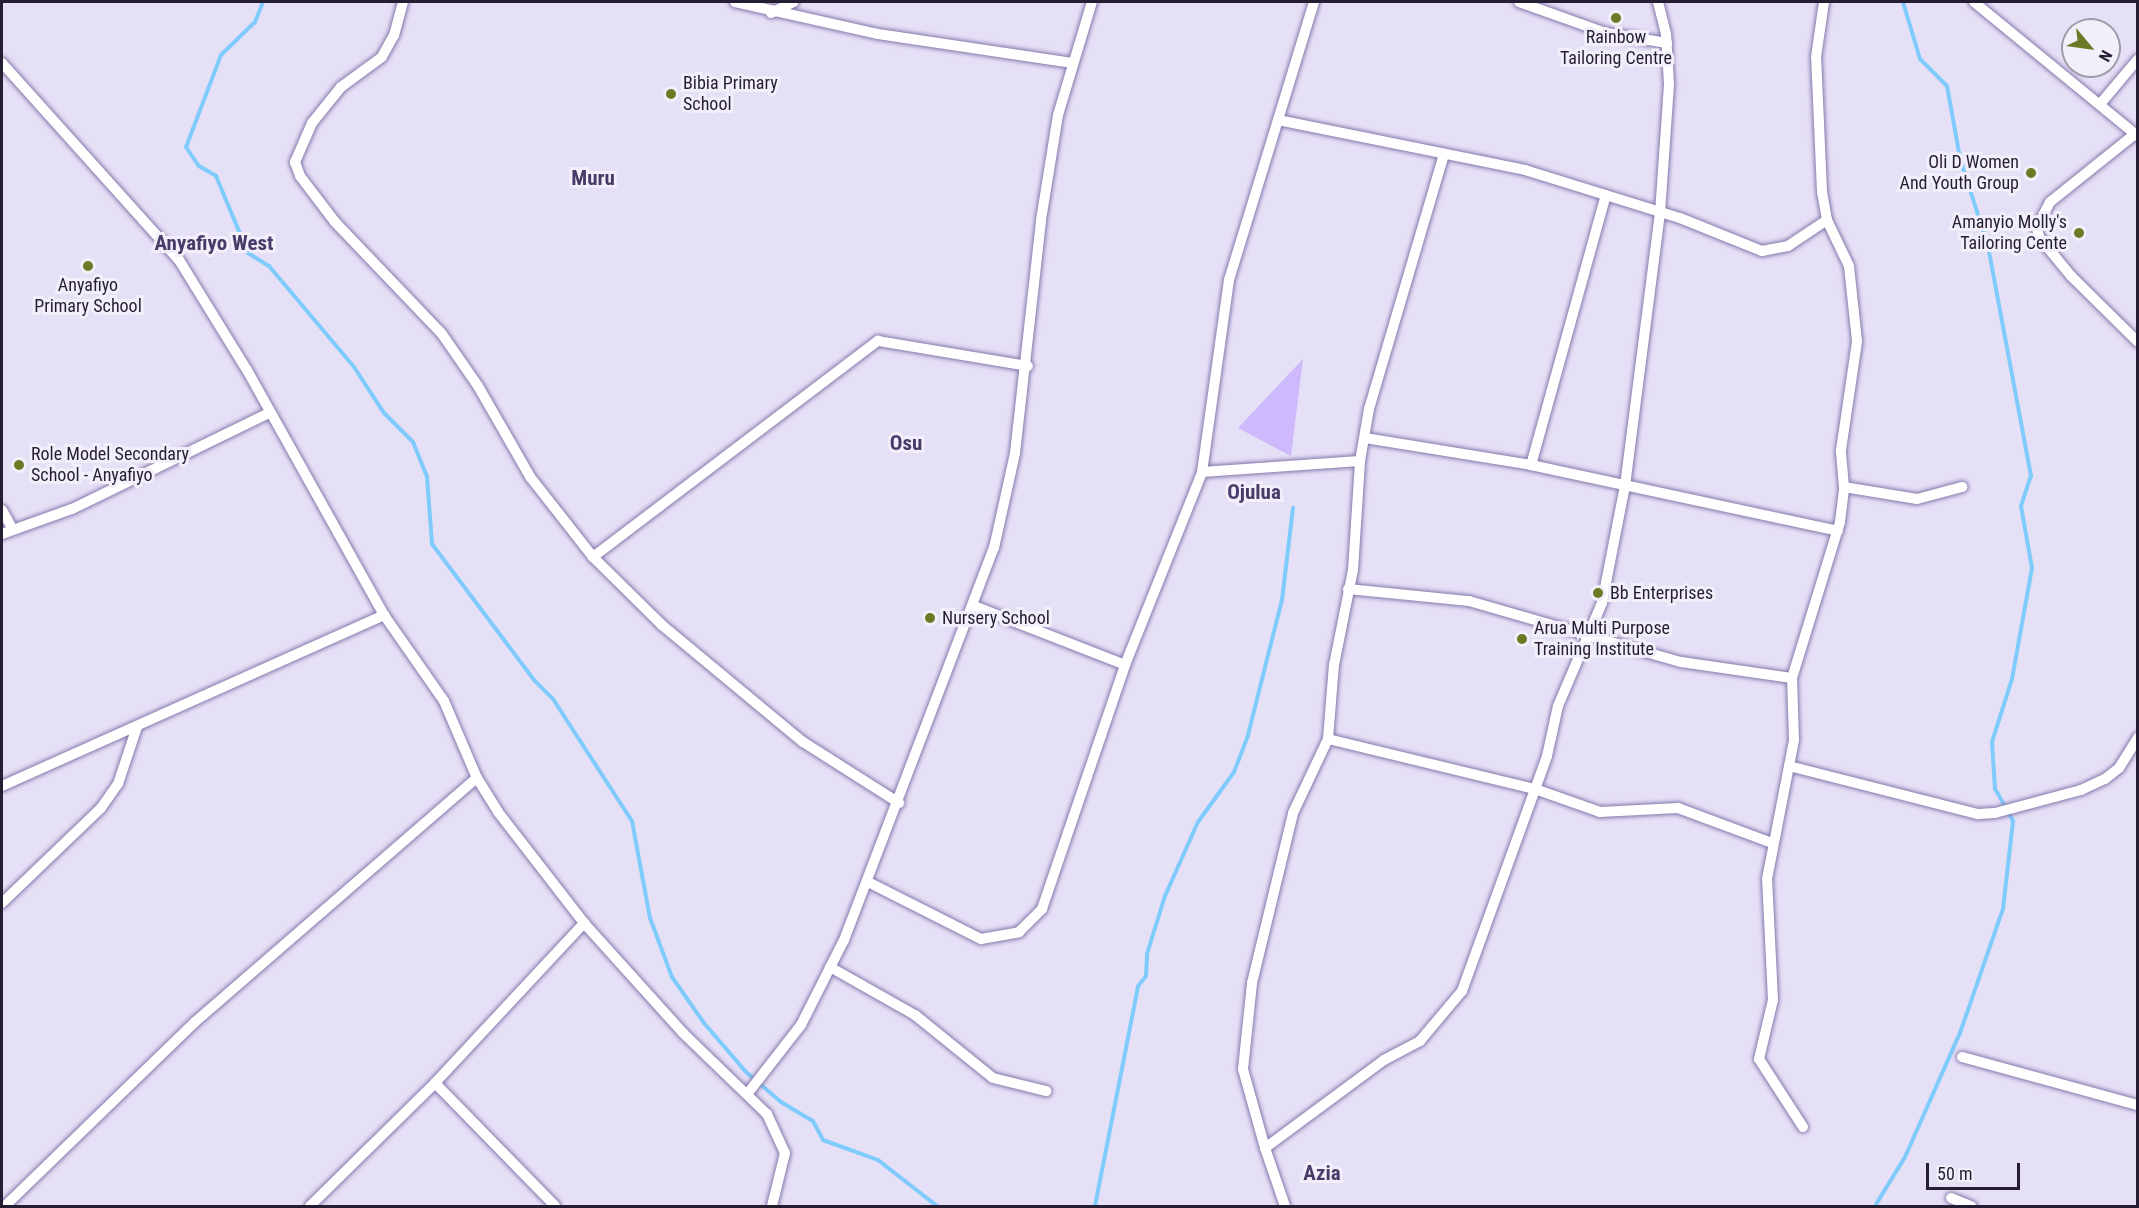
<!DOCTYPE html>
<html>
<head>
<meta charset="utf-8">
<style>
	body { margin:0 }
	#map { position:relative; width:2139px; height:1208px; overflow:hidden; background:#e6e0f7; font-family:"Roboto Condensed",sans-serif }
	div>[style] { position:absolute }
	.green>* { inset:0; background:#cdb9fb }
	.stream>* { height:4px; margin:-2px; padding:0 2px; transform-origin:2px; border-radius:2px; background:#7fcbfc }
	.roads { filter:drop-shadow(0 0 2px #8878ac) drop-shadow(0 0 2px #8878ac) }
	.minor>* { height:10px; margin:-5px; padding:0 5px; transform-origin:5px; border-radius:5px; background:#fff }
	.dots>* { width:16px; height:16px; translate:-50% -50%; box-sizing:border-box; border:3px solid #f2effb; border-radius:50% }
	span { translate:-50% -50%; white-space:nowrap; text-align:center; line-height:1.15; -webkit-text-stroke:6px #f2effb; paint-order:stroke }
	.poi-label { font-size:18px; color:#251e33 }
	.left { translate:0 -50%; text-align:left }
	.right { translate:-100% -50%; text-align:right }
	.quarter-label { font-size:21px; color:#493a68; font-weight:700 }
	.frame { position:absolute; inset:0; border:3px solid #251e33; pointer-events:none }
	.north { position:absolute; left:2061px; top:18px; width:60px; height:60px; box-sizing:border-box; background:#f2effb; border:2px solid #a09bab; border-radius:50%; rotate:119deg; font-size:16px; font-weight:700; line-height:24px; text-align:center; color:#251e33 }
	.north::after { content:''; display:block; margin:auto; width:21px; height:27px; background:#6c7a27; clip-path:polygon(50% 0,100% 100%,50% 72%,0 100%) }
	.scale { position:absolute; left:1926px; top:1163px; width:94px; height:27px; box-sizing:border-box; border:3px solid #251e33; border-top:0; padding-left:8px; font-size:18px; line-height:21px; white-space:nowrap; color:#251e33; -webkit-text-stroke:4px #f2effb; paint-order:stroke }
</style>
</head>
<body>
<div id="map">
	<div class="green">
		<div style="clip-path:polygon(1303px 359px,1291px 456px,1238px 428px)"></div>
	</div>
	<div class="stream">
		<div style="left:263px;top:2px;width:22px;rotate:112deg"></div>
		<div style="left:255px;top:22px;width:47px;rotate:135.9deg"></div>
		<div style="left:221px;top:55px;width:98px;rotate:110.8deg"></div>
		<div style="left:186px;top:147px;width:23px;rotate:56deg"></div>
		<div style="left:199px;top:166px;width:20px;rotate:30deg"></div>
		<div style="left:216px;top:176px;width:83px;rotate:67.4deg"></div>
		<div style="left:248px;top:253px;width:25px;rotate:32deg"></div>
		<div style="left:269px;top:266px;width:132px;rotate:49.9deg"></div>
		<div style="left:354px;top:367px;width:55px;rotate:56.9deg"></div>
		<div style="left:384px;top:413px;width:41px;rotate:45deg"></div>
		<div style="left:413px;top:442px;width:38px;rotate:68deg"></div>
		<div style="left:427px;top:477px;width:67px;rotate:85.7deg"></div>
		<div style="left:432px;top:544px;width:170px;rotate:53.1deg"></div>
		<div style="left:534px;top:680px;width:27px;rotate:45deg"></div>
		<div style="left:553px;top:699px;width:145px;rotate:57.1deg"></div>
		<div style="left:632px;top:821px;width:99px;rotate:79.5deg"></div>
		<div style="left:650px;top:918px;width:63px;rotate:69.6deg"></div>
		<div style="left:672px;top:977px;width:56px;rotate:55.2deg"></div>
		<div style="left:704px;top:1023px;width:65px;rotate:49.4deg"></div>
		<div style="left:746px;top:1072px;width:46px;rotate:40.6deg"></div>
		<div style="left:781px;top:1102px;width:37px;rotate:31deg"></div>
		<div style="left:813px;top:1121px;width:21px;rotate:62deg"></div>
		<div style="left:823px;top:1140px;width:59px;rotate:20deg"></div>
		<div style="left:878px;top:1160px;width:75px;rotate:37.9deg"></div>
		<div style="left:1095px;top:1206px;width:224px;rotate:-78.9deg"></div>
		<div style="left:1138px;top:986px;width:13px;rotate:-51deg"></div>
		<div style="left:1146px;top:976px;width:22px;rotate:-87deg"></div>
		<div style="left:1147px;top:954px;width:61px;rotate:-72.8deg"></div>
		<div style="left:1165px;top:896px;width:81px;rotate:-66deg"></div>
		<div style="left:1198px;top:822px;width:62px;rotate:-54.2deg"></div>
		<div style="left:1234px;top:772px;width:40px;rotate:-69deg"></div>
		<div style="left:1248px;top:735px;width:139px;rotate:-75.9deg"></div>
		<div style="left:1282px;top:600px;width:93px;rotate:-83.2deg"></div>
		<div style="left:1875px;top:1206px;width:57px;rotate:-58.5deg"></div>
		<div style="left:1905px;top:1157px;width:136px;rotate:-66.1deg"></div>
		<div style="left:1960px;top:1033px;width:131px;rotate:-70.9deg"></div>
		<div style="left:2003px;top:909px;width:89px;rotate:-83.5deg"></div>
		<div style="left:2013px;top:821px;width:37px;rotate:-119deg"></div>
		<div style="left:1995px;top:789px;width:47px;rotate:-93.7deg"></div>
		<div style="left:1992px;top:742px;width:66px;rotate:-72.4deg"></div>
		<div style="left:2012px;top:679px;width:113px;rotate:-79.8deg"></div>
		<div style="left:2032px;top:568px;width:63px;rotate:-100.1deg"></div>
		<div style="left:2021px;top:506px;width:32px;rotate:-72deg"></div>
		<div style="left:2031px;top:476px;width:234px;rotate:-100.6deg"></div>
		<div style="left:1988px;top:246px;width:92px;rotate:-107.7deg"></div>
		<div style="left:1960px;top:158px;width:73px;rotate:-100.2deg"></div>
		<div style="left:1947px;top:86px;width:38px;rotate:-135deg"></div>
		<div style="left:1920px;top:59px;width:59px;rotate:-106.6deg"></div>
	</div>
	<div class="roads">
		<div class="minor">
			<div style="left:403px;top:2px;width:34px;rotate:105deg"></div>
			<div style="left:394px;top:35px;width:25px;rotate:119deg"></div>
			<div style="left:382px;top:57px;width:51px;rotate:143.8deg"></div>
			<div style="left:341px;top:87px;width:46px;rotate:128.9deg"></div>
			<div style="left:312px;top:123px;width:43px;rotate:113.6deg"></div>
			<div style="left:295px;top:162px;width:15px;rotate:70deg"></div>
			<div style="left:300px;top:176px;width:58px;rotate:52.7deg"></div>
			<div style="left:335px;top:222px;width:155px;rotate:46.3deg"></div>
			<div style="left:442px;top:334px;width:63px;rotate:55.3deg"></div>
			<div style="left:478px;top:386px;width:106px;rotate:60.1deg"></div>
			<div style="left:531px;top:478px;width:100px;rotate:51.9deg"></div>
			<div style="left:593px;top:557px;width:97px;rotate:44.6deg"></div>
			<div style="left:662px;top:625px;width:183px;rotate:39.7deg"></div>
			<div style="left:803px;top:742px;width:114px;rotate:32.4deg"></div>
			<div style="left:735px;top:2px;width:147px;rotate:12.6deg"></div>
			<div style="left:878px;top:34px;width:195px;rotate:8.5deg"></div>
			<div style="left:1519px;top:2px;width:92px;rotate:19.6deg"></div>
			<div style="left:1606px;top:33px;width:62px;rotate:9.3deg"></div>
			<div style="left:1974px;top:2px;width:212px;rotate:39.3deg"></div>
			<div style="left:771px;top:13px;width:25px;rotate:-26deg"></div>
			<div style="left:2px;top:63px;width:265px;rotate:48.1deg"></div>
			<div style="left:179px;top:260px;width:129px;rotate:58.3deg"></div>
			<div style="left:247px;top:370px;width:281px;rotate:60.8deg"></div>
			<div style="left:384px;top:615px;width:105px;rotate:55.1deg"></div>
			<div style="left:444px;top:701px;width:84px;rotate:66.8deg"></div>
			<div style="left:477px;top:778px;width:40px;rotate:58deg"></div>
			<div style="left:498px;top:812px;width:140px;rotate:52.2deg"></div>
			<div style="left:584px;top:923px;width:148px;rotate:48deg"></div>
			<div style="left:683px;top:1033px;width:117px;rotate:44deg"></div>
			<div style="left:767px;top:1114px;width:43px;rotate:65.2deg"></div>
			<div style="left:785px;top:1153px;width:55px;rotate:103.8deg"></div>
			<div style="left:2101px;top:103px;width:57px;rotate:-49.9deg"></div>
			<div style="left:1278px;top:120px;width:252px;rotate:11.4deg"></div>
			<div style="left:1525px;top:170px;width:162px;rotate:17.2deg"></div>
			<div style="left:1680px;top:218px;width:88px;rotate:21.9deg"></div>
			<div style="left:1762px;top:251px;width:26px;rotate:-11deg"></div>
			<div style="left:1788px;top:246px;width:47px;rotate:-33.7deg"></div>
			<div style="left:2135px;top:134px;width:109px;rotate:141.3deg"></div>
			<div style="left:2050px;top:202px;width:29px;rotate:117deg"></div>
			<div style="left:2037px;top:228px;width:9px;rotate:77deg"></div>
			<div style="left:2039px;top:237px;width:50px;rotate:50.6deg"></div>
			<div style="left:2071px;top:276px;width:94px;rotate:44.6deg"></div>
			<div style="left:1365px;top:438px;width:168px;rotate:9.2deg"></div>
			<div style="left:1531px;top:465px;width:314px;rotate:12.1deg"></div>
			<div style="left:1531px;top:465px;width:280px;rotate:-74.5deg"></div>
			<div style="left:1202px;top:472px;width:158px;rotate:-4deg"></div>
			<div style="left:1844px;top:487px;width:74px;rotate:9.3deg"></div>
			<div style="left:1917px;top:499px;width:47px;rotate:-14.9deg"></div>
			<div style="left:2px;top:510px;width:21px;rotate:61deg"></div>
			<div style="left:2px;top:534px;width:74px;rotate:-19.7deg"></div>
			<div style="left:72px;top:509px;width:217px;rotate:-26deg"></div>
			<div style="left:593px;top:557px;width:358px;rotate:-37.2deg"></div>
			<div style="left:878px;top:341px;width:152px;rotate:9.5deg"></div>
			<div style="left:1348px;top:589px;width:122px;rotate:5.7deg"></div>
			<div style="left:1469px;top:601px;width:221px;rotate:16.1deg"></div>
			<div style="left:1681px;top:662px;width:112px;rotate:8.2deg"></div>
			<div style="left:974px;top:606px;width:162px;rotate:21.3deg"></div>
			<div style="left:1328px;top:739px;width:213px;rotate:13.6deg"></div>
			<div style="left:1535px;top:789px;width:69px;rotate:19.5deg"></div>
			<div style="left:1600px;top:812px;width:78px;rotate:-2.9deg"></div>
			<div style="left:1678px;top:808px;width:100px;rotate:20.4deg"></div>
			<div style="left:1789px;top:766px;width:195px;rotate:14.3deg"></div>
			<div style="left:1978px;top:814px;width:17px;rotate:-3deg"></div>
			<div style="left:1995px;top:813px;width:89px;rotate:-15deg"></div>
			<div style="left:2081px;top:790px;width:26px;rotate:-25deg"></div>
			<div style="left:2105px;top:779px;width:18px;rotate:-38deg"></div>
			<div style="left:2119px;top:768px;width:36px;rotate:-58deg"></div>
			<div style="left:2px;top:786px;width:419px;rotate:-24.1deg"></div>
			<div style="left:868px;top:882px;width:127px;rotate:26.8deg"></div>
			<div style="left:981px;top:939px;width:39px;rotate:-10deg"></div>
			<div style="left:1019px;top:932px;width:33px;rotate:-45deg"></div>
			<div style="left:1042px;top:909px;width:258px;rotate:-71.2deg"></div>
			<div style="left:1125px;top:665px;width:208px;rotate:-68.2deg"></div>
			<div style="left:1202px;top:472px;width:194px;rotate:-82deg"></div>
			<div style="left:1229px;top:280px;width:291px;rotate:-73deg"></div>
			<div style="left:2px;top:903px;width:137px;rotate:-43.8deg"></div>
			<div style="left:101px;top:808px;width:29px;rotate:-55deg"></div>
			<div style="left:118px;top:784px;width:60px;rotate:-71.6deg"></div>
			<div style="left:830px;top:967px;width:98px;rotate:29.5deg"></div>
			<div style="left:915px;top:1015px;width:100px;rotate:38.9deg"></div>
			<div style="left:993px;top:1078px;width:55px;rotate:13.8deg"></div>
			<div style="left:1962px;top:1057px;width:182px;rotate:15.3deg"></div>
			<div style="left:435px;top:1083px;width:172px;rotate:45.7deg"></div>
			<div style="left:748px;top:1093px;width:86px;rotate:-52.1deg"></div>
			<div style="left:801px;top:1025px;width:95px;rotate:-63.2deg"></div>
			<div style="left:844px;top:940px;width:420px;rotate:-69.1deg"></div>
			<div style="left:994px;top:548px;width:97px;rotate:-77.5deg"></div>
			<div style="left:1015px;top:453px;width:234px;rotate:-83.6deg"></div>
			<div style="left:1041px;top:220px;width:106px;rotate:-80.8deg"></div>
			<div style="left:1058px;top:115px;width:118px;rotate:-73.3deg"></div>
			<div style="left:1803px;top:1127px;width:81px;rotate:-122.9deg"></div>
			<div style="left:1759px;top:1059px;width:61px;rotate:-76.7deg"></div>
			<div style="left:1773px;top:1000px;width:121px;rotate:-92.8deg"></div>
			<div style="left:1767px;top:879px;width:142px;rotate:-79deg"></div>
			<div style="left:1794px;top:740px;width:62px;rotate:-91.8deg"></div>
			<div style="left:1792px;top:678px;width:163px;rotate:-72.9deg"></div>
			<div style="left:1840px;top:522px;width:35px;rotate:-83deg"></div>
			<div style="left:1844px;top:487px;width:37px;rotate:-95deg"></div>
			<div style="left:1841px;top:450px;width:110px;rotate:-81.6deg"></div>
			<div style="left:1857px;top:341px;width:75px;rotate:-96.1deg"></div>
			<div style="left:1849px;top:266px;width:51px;rotate:-115.6deg"></div>
			<div style="left:1827px;top:220px;width:28px;rotate:-100deg"></div>
			<div style="left:1822px;top:192px;width:135px;rotate:-92.5deg"></div>
			<div style="left:1816px;top:57px;width:56px;rotate:-81.7deg"></div>
			<div style="left:1265px;top:1148px;width:82px;rotate:-105.6deg"></div>
			<div style="left:1243px;top:1069px;width:86px;rotate:-84deg"></div>
			<div style="left:1252px;top:983px;width:175px;rotate:-76.4deg"></div>
			<div style="left:1293px;top:813px;width:82px;rotate:-64.7deg"></div>
			<div style="left:1328px;top:739px;width:74px;rotate:-85.4deg"></div>
			<div style="left:1334px;top:665px;width:97px;rotate:-78.7deg"></div>
			<div style="left:1353px;top:570px;width:109px;rotate:-86.3deg"></div>
			<div style="left:1360px;top:461px;width:53px;rotate:-80.2deg"></div>
			<div style="left:1369px;top:409px;width:266px;rotate:-73.6deg"></div>
			<div style="left:1951px;top:1198px;width:22px;rotate:22deg"></div>
			<div style="left:5px;top:1206px;width:264px;rotate:-44.1deg"></div>
			<div style="left:195px;top:1022px;width:373px;rotate:-40.9deg"></div>
			<div style="left:310px;top:1206px;width:175px;rotate:-44.5deg"></div>
			<div style="left:435px;top:1083px;width:219px;rotate:-47deg"></div>
			<div style="left:1285px;top:1206px;width:61px;rotate:-109deg"></div>
			<div style="left:1265px;top:1148px;width:148px;rotate:-36.5deg"></div>
			<div style="left:1384px;top:1060px;width:41px;rotate:-27.8deg"></div>
			<div style="left:1420px;top:1041px;width:65px;rotate:-50deg"></div>
			<div style="left:1462px;top:991px;width:250px;rotate:-70.1deg"></div>
			<div style="left:1547px;top:756px;width:51px;rotate:-77.6deg"></div>
			<div style="left:1558px;top:706px;width:112px;rotate:-66.9deg"></div>
			<div style="left:1602px;top:603px;width:119px;rotate:-78.9deg"></div>
			<div style="left:1625px;top:486px;width:275px;rotate:-82.7deg"></div>
			<div style="left:1660px;top:213px;width:129px;rotate:-86deg"></div>
			<div style="left:1669px;top:84px;width:50px;rotate:-93.4deg"></div>
			<div style="left:1666px;top:34px;width:33px;rotate:-104deg"></div>
		</div>
	</div>
	<div class="dots">
		<div style="left:1616px;top:18px;background:#6c7a27"></div>
		<div style="left:671px;top:94px;background:#6c7a27"></div>
		<div style="left:2031px;top:173px;background:#6c7a27"></div>
		<div style="left:2079px;top:233px;background:#6c7a27"></div>
		<div style="left:88px;top:266px;background:#6c7a27"></div>
		<div style="left:19px;top:465px;background:#6c7a27"></div>
		<div style="left:1598px;top:593px;background:#6c7a27"></div>
		<div style="left:930px;top:618px;background:#6c7a27"></div>
		<div style="left:1522px;top:639px;background:#6c7a27"></div>
	</div>
	<div class="poi-label">
		<span style="left:1616px;top:48px">Rainbow<br>Tailoring Centre</span>
		<span class="left" style="left:683px;top:94px">Bibia Primary<br>School</span>
		<span class="right" style="left:2019px;top:173px">Oli D Women<br>And Youth Group</span>
		<span class="right" style="left:2067px;top:233px">Amanyio Molly's<br>Tailoring Cente</span>
		<span style="left:88px;top:296px">Anyafiyo<br>Primary School</span>
		<span class="left" style="left:31px;top:465px">Role Model Secondary<br>School - Anyafiyo</span>
		<span class="left" style="left:1610px;top:593px">Bb Enterprises</span>
		<span class="left" style="left:942px;top:618px">Nursery School</span>
		<span class="left" style="left:1534px;top:639px">Arua Multi Purpose<br>Training Institute</span>
	</div>
	<div class="quarter-label">
		<span style="left:593px;top:178px">Muru</span>
		<span style="left:214px;top:243px">Anyafiyo West</span>
		<span style="left:906px;top:443px">Osu</span>
		<span style="left:1254px;top:492px">Ojulua</span>
		<span style="left:1322px;top:1173px">Azia</span>
	</div>
	<div class="frame"></div>
	<div class="north">N</div>
	<div class="scale">50 m</div>
</div>
</body>
</html>
